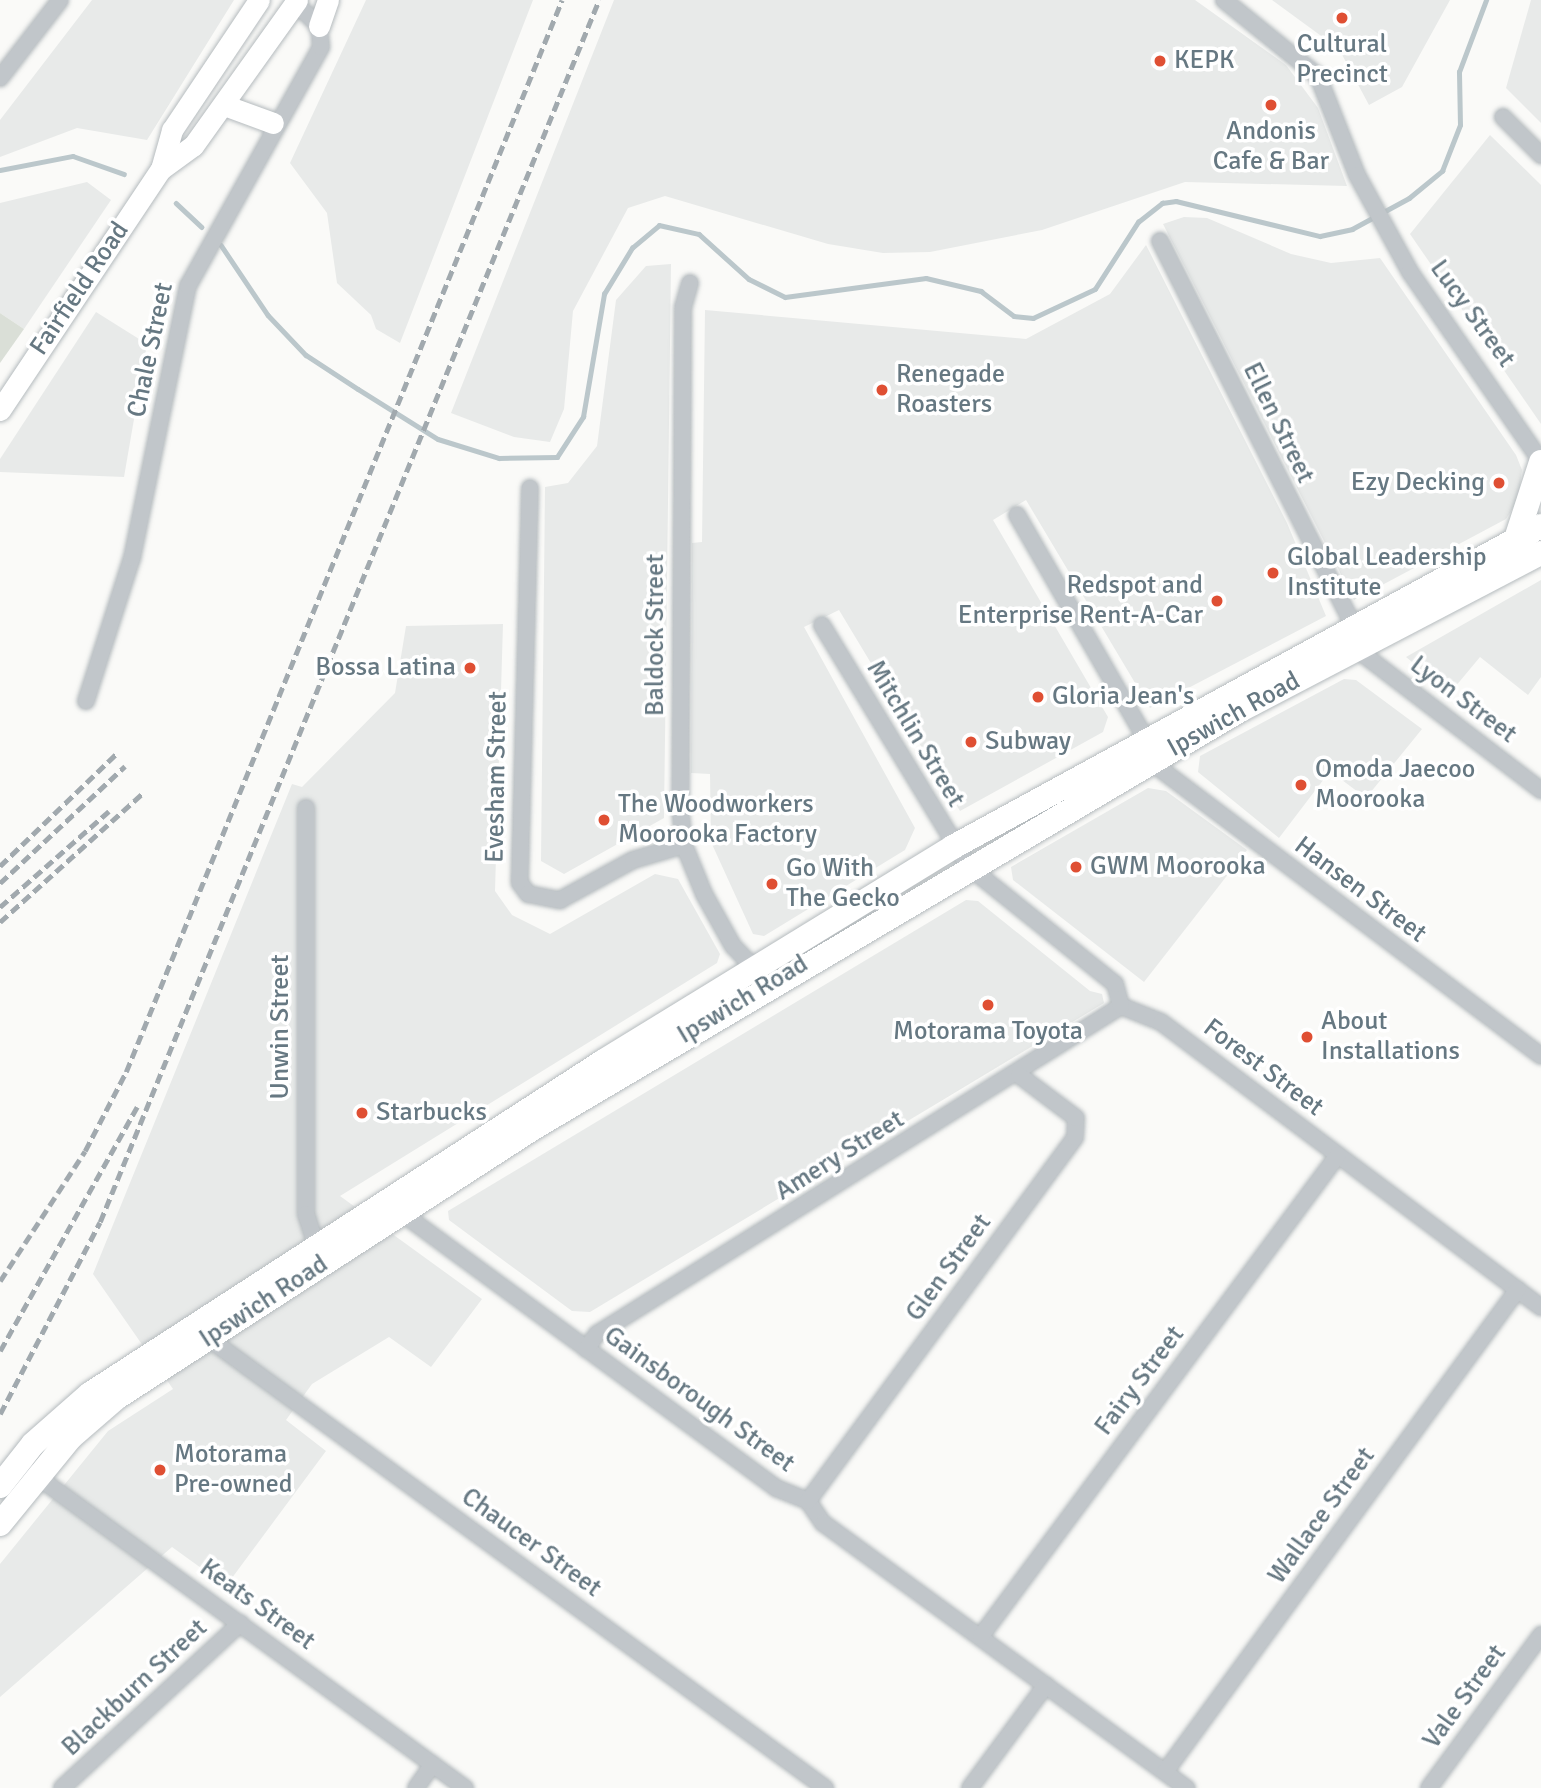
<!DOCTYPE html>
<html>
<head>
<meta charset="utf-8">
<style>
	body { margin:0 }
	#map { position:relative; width:1541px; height:1788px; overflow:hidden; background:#fafaf8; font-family:Signika,sans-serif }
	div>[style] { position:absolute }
	.built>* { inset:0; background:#e8eae9 }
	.green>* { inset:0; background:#dadfd7 }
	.stream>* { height:4.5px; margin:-2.25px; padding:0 2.25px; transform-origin:2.25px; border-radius:2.25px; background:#bbc7cb }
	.roads { filter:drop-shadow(0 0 2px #b5bbbe) drop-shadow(0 0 2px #b5bbbe) }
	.minor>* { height:16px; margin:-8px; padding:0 8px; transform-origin:8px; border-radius:8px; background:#c1c6ca }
	.major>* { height:21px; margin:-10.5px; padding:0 10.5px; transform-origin:10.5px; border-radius:10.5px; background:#fff }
	.highway>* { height:24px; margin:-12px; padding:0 12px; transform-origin:12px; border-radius:12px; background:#fff }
	.rail>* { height:4.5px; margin-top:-2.25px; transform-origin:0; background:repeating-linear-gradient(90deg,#a1a9ae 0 10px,transparent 0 15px) }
	.dots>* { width:19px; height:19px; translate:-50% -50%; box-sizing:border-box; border:4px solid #fff; border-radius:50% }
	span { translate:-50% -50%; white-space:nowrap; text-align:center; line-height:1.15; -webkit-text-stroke:7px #fff; paint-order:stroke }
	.poi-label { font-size:26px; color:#667882 }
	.left { translate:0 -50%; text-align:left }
	.right { translate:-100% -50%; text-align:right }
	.street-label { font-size:26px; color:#667882 }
</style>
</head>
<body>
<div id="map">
	<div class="built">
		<div style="clip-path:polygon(92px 0,234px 0,147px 140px,77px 128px,0 157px,0 120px)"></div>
		<div style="clip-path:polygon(366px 0,533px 0,400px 343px,376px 329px,371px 315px,337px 283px,327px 213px,290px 163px)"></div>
		<div style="clip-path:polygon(614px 0,1195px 0,1286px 65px,1318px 108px,1347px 186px,1185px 182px,1042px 230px,930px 252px,883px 253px,828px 244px,665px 196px,628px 208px,573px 311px,564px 409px,550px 442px,514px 437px,451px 413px)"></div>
		<div style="clip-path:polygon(1272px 0,1450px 0,1402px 87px,1369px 105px,1339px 49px)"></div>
		<div style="clip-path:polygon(1531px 0,1541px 0,1541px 123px,1506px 88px)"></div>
		<div style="clip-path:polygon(1490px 135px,1541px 185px,1541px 424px,1410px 234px)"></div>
		<div style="clip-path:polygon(87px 182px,111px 200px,24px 329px,0 313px,0 203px)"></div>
		<div style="clip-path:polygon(1184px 217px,1207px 218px,1291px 254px,1331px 263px,1380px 258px,1516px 455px,1522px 470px,1518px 500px,1506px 519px,1354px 600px,1163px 224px)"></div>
		<div style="clip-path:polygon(1146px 245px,1287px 523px,1326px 616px,1150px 708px,1026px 500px,993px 520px,1108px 717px,1103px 732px,960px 811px,839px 610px,804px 627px,915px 828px,905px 850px,764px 936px,753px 934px,711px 842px,710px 774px,691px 773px,692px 543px,702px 542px,705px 310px,1026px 339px,1110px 294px)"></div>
		<div style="clip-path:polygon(671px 264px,664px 818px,564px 874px,541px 861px,545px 487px,568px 483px,597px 446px,616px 300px,646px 266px)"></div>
		<div style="clip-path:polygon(96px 312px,147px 344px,124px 477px,0 472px,0 459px)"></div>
		<div style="clip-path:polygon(1541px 580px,1541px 677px,1528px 695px,1480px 657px,1450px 693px,1406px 657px)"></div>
		<div style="clip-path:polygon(503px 624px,495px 891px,512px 915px,550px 934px,655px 874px,678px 879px,720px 954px,717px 963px,340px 1196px,482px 1299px,431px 1367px,389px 1337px,312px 1384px,286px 1420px,326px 1451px,226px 1586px,172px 1547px,0 1697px,0 1564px,108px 1431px,173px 1389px,93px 1274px,292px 784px,302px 787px,395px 693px,406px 626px)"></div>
		<div style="clip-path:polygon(1344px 679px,1356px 680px,1422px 729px,1366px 798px,1330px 771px,1279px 838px,1198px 772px,1200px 756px)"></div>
		<div style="clip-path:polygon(1148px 788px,1166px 791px,1247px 850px,1144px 982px,1013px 880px,1011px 867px)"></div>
		<div style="clip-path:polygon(966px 900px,978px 901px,1090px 991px,1102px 994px,1104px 1003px,590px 1312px,572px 1311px,449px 1220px,448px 1211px)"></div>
	</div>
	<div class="green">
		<div style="clip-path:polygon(0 313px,24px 329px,0 363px)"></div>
	</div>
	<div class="stream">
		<div style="left:0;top:170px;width:74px;rotate:-10.9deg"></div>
		<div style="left:73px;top:156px;width:54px;rotate:19.4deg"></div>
		<div style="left:176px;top:203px;width:35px;rotate:43deg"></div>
		<div style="left:221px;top:245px;width:84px;rotate:56.1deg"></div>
		<div style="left:268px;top:315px;width:55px;rotate:46.5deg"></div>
		<div style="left:306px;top:355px;width:62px;rotate:33.2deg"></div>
		<div style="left:358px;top:389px;width:94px;rotate:32deg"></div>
		<div style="left:438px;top:439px;width:64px;rotate:17.3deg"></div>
		<div style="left:499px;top:458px;width:58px;rotate:-1deg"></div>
		<div style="left:557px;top:457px;width:48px;rotate:-57deg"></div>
		<div style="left:583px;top:417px;width:125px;rotate:-80.3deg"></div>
		<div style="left:604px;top:294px;width:54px;rotate:-58.7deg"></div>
		<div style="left:632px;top:248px;width:35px;rotate:-40deg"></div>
		<div style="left:659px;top:225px;width:41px;rotate:12.7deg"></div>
		<div style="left:699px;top:234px;width:67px;rotate:42deg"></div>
		<div style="left:749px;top:279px;width:40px;rotate:26.6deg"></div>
		<div style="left:785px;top:297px;width:142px;rotate:-7.7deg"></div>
		<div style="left:926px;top:278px;width:57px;rotate:13.3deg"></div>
		<div style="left:981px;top:291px;width:41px;rotate:37.1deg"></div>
		<div style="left:1014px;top:316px;width:19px;rotate:6deg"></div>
		<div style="left:1033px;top:318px;width:68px;rotate:-25.1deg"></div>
		<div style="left:1095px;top:289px;width:80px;rotate:-57.3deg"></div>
		<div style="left:1138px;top:222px;width:31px;rotate:-38deg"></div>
		<div style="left:1162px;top:203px;width:14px;rotate:-8deg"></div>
		<div style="left:1176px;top:201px;width:148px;rotate:13.7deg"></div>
		<div style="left:1320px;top:236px;width:33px;rotate:-12deg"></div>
		<div style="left:1352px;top:229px;width:65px;rotate:-28.5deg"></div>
		<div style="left:1409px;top:198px;width:43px;rotate:-39.3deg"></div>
		<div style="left:1442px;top:171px;width:49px;rotate:-68.6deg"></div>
		<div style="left:1460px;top:125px;width:53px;rotate:-91.1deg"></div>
		<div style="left:1459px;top:72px;width:77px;rotate:-69.4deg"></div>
	</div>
	<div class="roads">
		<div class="minor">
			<div style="left:1224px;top:0;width:121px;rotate:39deg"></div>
			<div style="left:1318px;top:76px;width:106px;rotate:68.5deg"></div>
			<div style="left:1357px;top:175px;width:111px;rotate:61.3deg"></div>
			<div style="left:1410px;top:272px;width:230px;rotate:55.3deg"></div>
			<div style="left:0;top:78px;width:98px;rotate:-52.4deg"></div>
			<div style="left:1503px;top:117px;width:54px;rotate:45deg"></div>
			<div style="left:1160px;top:241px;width:431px;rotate:63.3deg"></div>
			<div style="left:690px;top:283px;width:26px;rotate:106deg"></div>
			<div style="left:683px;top:308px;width:499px;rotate:90.3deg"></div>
			<div style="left:680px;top:807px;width:38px;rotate:84deg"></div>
			<div style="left:684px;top:845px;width:53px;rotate:67.8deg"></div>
			<div style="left:704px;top:894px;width:60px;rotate:60.9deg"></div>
			<div style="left:733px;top:946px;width:30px;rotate:46deg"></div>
			<div style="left:530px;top:488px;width:395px;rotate:91.5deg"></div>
			<div style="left:520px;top:883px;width:14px;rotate:54deg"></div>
			<div style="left:528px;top:894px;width:33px;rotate:11deg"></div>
			<div style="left:560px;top:900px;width:83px;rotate:-28.7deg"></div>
			<div style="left:633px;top:860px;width:53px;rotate:-16.4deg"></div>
			<div style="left:1017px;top:515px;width:258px;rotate:60.1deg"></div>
			<div style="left:1355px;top:648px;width:234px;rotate:37.4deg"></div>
			<div style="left:86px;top:701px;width:150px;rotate:-72.2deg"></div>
			<div style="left:132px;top:558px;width:278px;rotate:-78.4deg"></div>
			<div style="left:188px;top:286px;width:274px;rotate:-60.9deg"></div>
			<div style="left:321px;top:47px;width:21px;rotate:-95deg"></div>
			<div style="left:319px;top:26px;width:33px;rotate:-136deg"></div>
			<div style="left:1151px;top:762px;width:488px;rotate:37deg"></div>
			<div style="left:306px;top:808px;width:406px;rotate:90deg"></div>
			<div style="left:306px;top:1214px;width:32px;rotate:72deg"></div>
			<div style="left:1121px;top:1006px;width:43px;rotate:21.8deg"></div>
			<div style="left:1161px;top:1022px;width:475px;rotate:36.9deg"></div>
			<div style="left:395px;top:1208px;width:473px;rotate:36.3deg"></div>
			<div style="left:776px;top:1488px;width:35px;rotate:22deg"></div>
			<div style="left:808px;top:1501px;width:27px;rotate:56deg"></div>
			<div style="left:823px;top:1523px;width:450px;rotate:36.1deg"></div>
			<div style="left:208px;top:1338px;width:764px;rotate:36.1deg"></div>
			<div style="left:586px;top:1349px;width:19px;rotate:-54deg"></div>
			<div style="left:597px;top:1334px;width:618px;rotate:-32.04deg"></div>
			<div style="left:1121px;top:1006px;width:23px;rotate:-105deg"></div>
			<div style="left:1115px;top:984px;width:187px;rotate:-141.3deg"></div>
			<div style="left:969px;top:867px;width:283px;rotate:-121.3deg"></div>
			<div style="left:31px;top:1472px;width:537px;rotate:36.06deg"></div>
			<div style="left:808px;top:1501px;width:451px;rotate:-53.7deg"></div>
			<div style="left:1075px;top:1137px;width:19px;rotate:-87deg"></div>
			<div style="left:1076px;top:1118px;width:71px;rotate:-143deg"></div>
			<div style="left:981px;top:1636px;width:599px;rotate:-53.42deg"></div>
			<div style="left:1165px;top:1772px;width:598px;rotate:-53.84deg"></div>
			<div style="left:62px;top:1788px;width:243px;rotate:-42.7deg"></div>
			<div style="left:416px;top:1788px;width:29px;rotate:-55deg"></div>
			<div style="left:970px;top:1788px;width:128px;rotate:-53.6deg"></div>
			<div style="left:1429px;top:1788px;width:190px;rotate:-53.8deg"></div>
		</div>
		<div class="major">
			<div style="left:319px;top:26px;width:28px;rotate:-71deg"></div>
			<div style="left:224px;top:105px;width:52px;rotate:20.2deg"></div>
			<div style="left:161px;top:169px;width:39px;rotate:-36deg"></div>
			<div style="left:193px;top:146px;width:179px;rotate:-54.5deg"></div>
			<div style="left:0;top:410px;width:290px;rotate:-56.3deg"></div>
			<div style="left:161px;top:169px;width:41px;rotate:-74.2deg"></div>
			<div style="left:172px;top:130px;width:156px;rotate:-56.2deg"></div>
		</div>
		<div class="highway">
			<div style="left:1516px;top:539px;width:81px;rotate:-72deg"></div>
			<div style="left:0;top:1486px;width:53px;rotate:-51.8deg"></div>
			<div style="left:33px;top:1444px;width:76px;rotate:-41.3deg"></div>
			<div style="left:90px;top:1394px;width:612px;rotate:-32.94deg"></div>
			<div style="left:604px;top:1061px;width:409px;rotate:-31.5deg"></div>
			<div style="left:953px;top:847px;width:670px;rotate:-28.63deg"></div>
			<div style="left:0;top:1524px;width:112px;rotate:-50.8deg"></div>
			<div style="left:71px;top:1437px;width:60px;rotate:-40.9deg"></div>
			<div style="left:116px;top:1398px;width:493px;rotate:-32.9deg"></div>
			<div style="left:530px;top:1130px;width:827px;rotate:-30.6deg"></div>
			<div style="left:1242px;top:709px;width:337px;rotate:-27.6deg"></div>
		</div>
	</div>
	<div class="rail">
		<div style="left:0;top:866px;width:161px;rotate:-44deg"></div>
		<div style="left:0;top:883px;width:171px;rotate:-43.1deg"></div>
		<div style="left:0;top:907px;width:145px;rotate:-41.4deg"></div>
		<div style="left:0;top:922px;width:193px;rotate:-42.1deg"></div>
		<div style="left:0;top:1281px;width:155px;rotate:-56.8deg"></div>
		<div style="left:85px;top:1151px;width:89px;rotate:-62.6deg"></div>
		<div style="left:126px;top:1072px;width:1157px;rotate:-67.87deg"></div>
		<div style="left:0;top:1351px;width:280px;rotate:-60.7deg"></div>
		<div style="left:0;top:1414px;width:216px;rotate:-62.5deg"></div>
		<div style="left:100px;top:1222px;width:1320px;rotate:-67.79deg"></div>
	</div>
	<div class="dots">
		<div style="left:1342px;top:18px;background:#df4f33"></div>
		<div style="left:1160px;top:61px;background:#df4f33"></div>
		<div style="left:1271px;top:105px;background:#df4f33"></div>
		<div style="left:882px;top:390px;background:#df4f33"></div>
		<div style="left:1499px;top:483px;background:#df4f33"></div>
		<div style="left:1273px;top:573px;background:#df4f33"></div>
		<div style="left:1217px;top:601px;background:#df4f33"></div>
		<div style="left:470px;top:668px;background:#df4f33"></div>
		<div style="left:1038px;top:697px;background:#df4f33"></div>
		<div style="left:971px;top:742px;background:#df4f33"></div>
		<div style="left:1301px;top:785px;background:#df4f33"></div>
		<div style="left:604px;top:820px;background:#df4f33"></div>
		<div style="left:1076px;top:867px;background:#df4f33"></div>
		<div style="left:772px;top:884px;background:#df4f33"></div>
		<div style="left:988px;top:1005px;background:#df4f33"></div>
		<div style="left:1307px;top:1037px;background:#df4f33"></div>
		<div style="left:362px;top:1113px;background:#df4f33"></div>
		<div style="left:160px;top:1470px;background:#df4f33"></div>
	</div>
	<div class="poi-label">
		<span style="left:1342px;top:60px">Cultural<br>Precinct</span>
		<span class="left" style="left:1174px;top:61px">KEPK</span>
		<span style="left:1271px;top:147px">Andonis<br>Cafe &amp; Bar</span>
		<span class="left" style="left:896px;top:390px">Renegade<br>Roasters</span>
		<span class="right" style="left:1485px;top:483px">Ezy Decking</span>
		<span class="left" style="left:1287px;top:573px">Global Leadership<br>Institute</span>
		<span class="right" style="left:1203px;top:601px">Redspot and<br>Enterprise Rent-A-Car</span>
		<span class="right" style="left:456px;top:668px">Bossa Latina</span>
		<span class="left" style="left:1052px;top:697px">Gloria Jean's</span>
		<span class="left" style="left:985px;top:742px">Subway</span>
		<span class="left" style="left:1315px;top:785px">Omoda Jaecoo<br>Moorooka</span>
		<span class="left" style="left:618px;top:820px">The Woodworkers<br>Moorooka Factory</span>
		<span class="left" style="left:1090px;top:867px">GWM Moorooka</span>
		<span class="left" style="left:786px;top:884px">Go With<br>The Gecko</span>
		<span class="left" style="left:1321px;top:1037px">About<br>Installations</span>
		<span style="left:988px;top:1032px">Motorama Toyota</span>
		<span class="left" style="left:376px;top:1113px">Starbucks</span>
		<span class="left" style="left:174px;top:1470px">Motorama<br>Pre-owned</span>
	</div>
	<div class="street-label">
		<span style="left:80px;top:289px;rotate:-56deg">Fairfield Road</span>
		<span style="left:1472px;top:314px;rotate:54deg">Lucy Street</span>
		<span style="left:151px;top:350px;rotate:-78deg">Chale Street</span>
		<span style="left:1278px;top:423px;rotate:64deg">Ellen Street</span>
		<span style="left:656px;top:635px;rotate:-90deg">Baldock Street</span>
		<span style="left:1463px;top:700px;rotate:37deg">Lyon Street</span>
		<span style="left:1234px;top:715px;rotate:-29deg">Ipswich Road</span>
		<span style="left:915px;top:734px;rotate:59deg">Mitchlin Street</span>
		<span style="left:497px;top:777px;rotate:-89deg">Evesham Street</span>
		<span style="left:1360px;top:890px;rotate:37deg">Hansen Street</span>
		<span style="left:743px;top:1000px;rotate:-31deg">Ipswich Road</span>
		<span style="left:281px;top:1027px;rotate:-90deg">Unwin Street</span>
		<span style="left:1263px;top:1068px;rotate:37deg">Forest Street</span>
		<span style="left:840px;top:1156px;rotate:-32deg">Amery Street</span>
		<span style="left:949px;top:1268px;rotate:-54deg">Glen Street</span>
		<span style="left:264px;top:1302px;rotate:-33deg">Ipswich Road</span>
		<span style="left:1140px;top:1381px;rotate:-53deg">Fairy Street</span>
		<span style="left:699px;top:1400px;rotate:36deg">Gainsborough Street</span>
		<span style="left:1322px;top:1516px;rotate:-54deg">Wallace Street</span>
		<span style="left:531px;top:1543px;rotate:36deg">Chaucer Street</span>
		<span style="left:257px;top:1605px;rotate:36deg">Keats Street</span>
		<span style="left:135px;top:1688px;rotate:-43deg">Blackburn Street</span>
		<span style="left:1465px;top:1697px;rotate:-54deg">Vale Street</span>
	</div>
</div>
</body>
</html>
